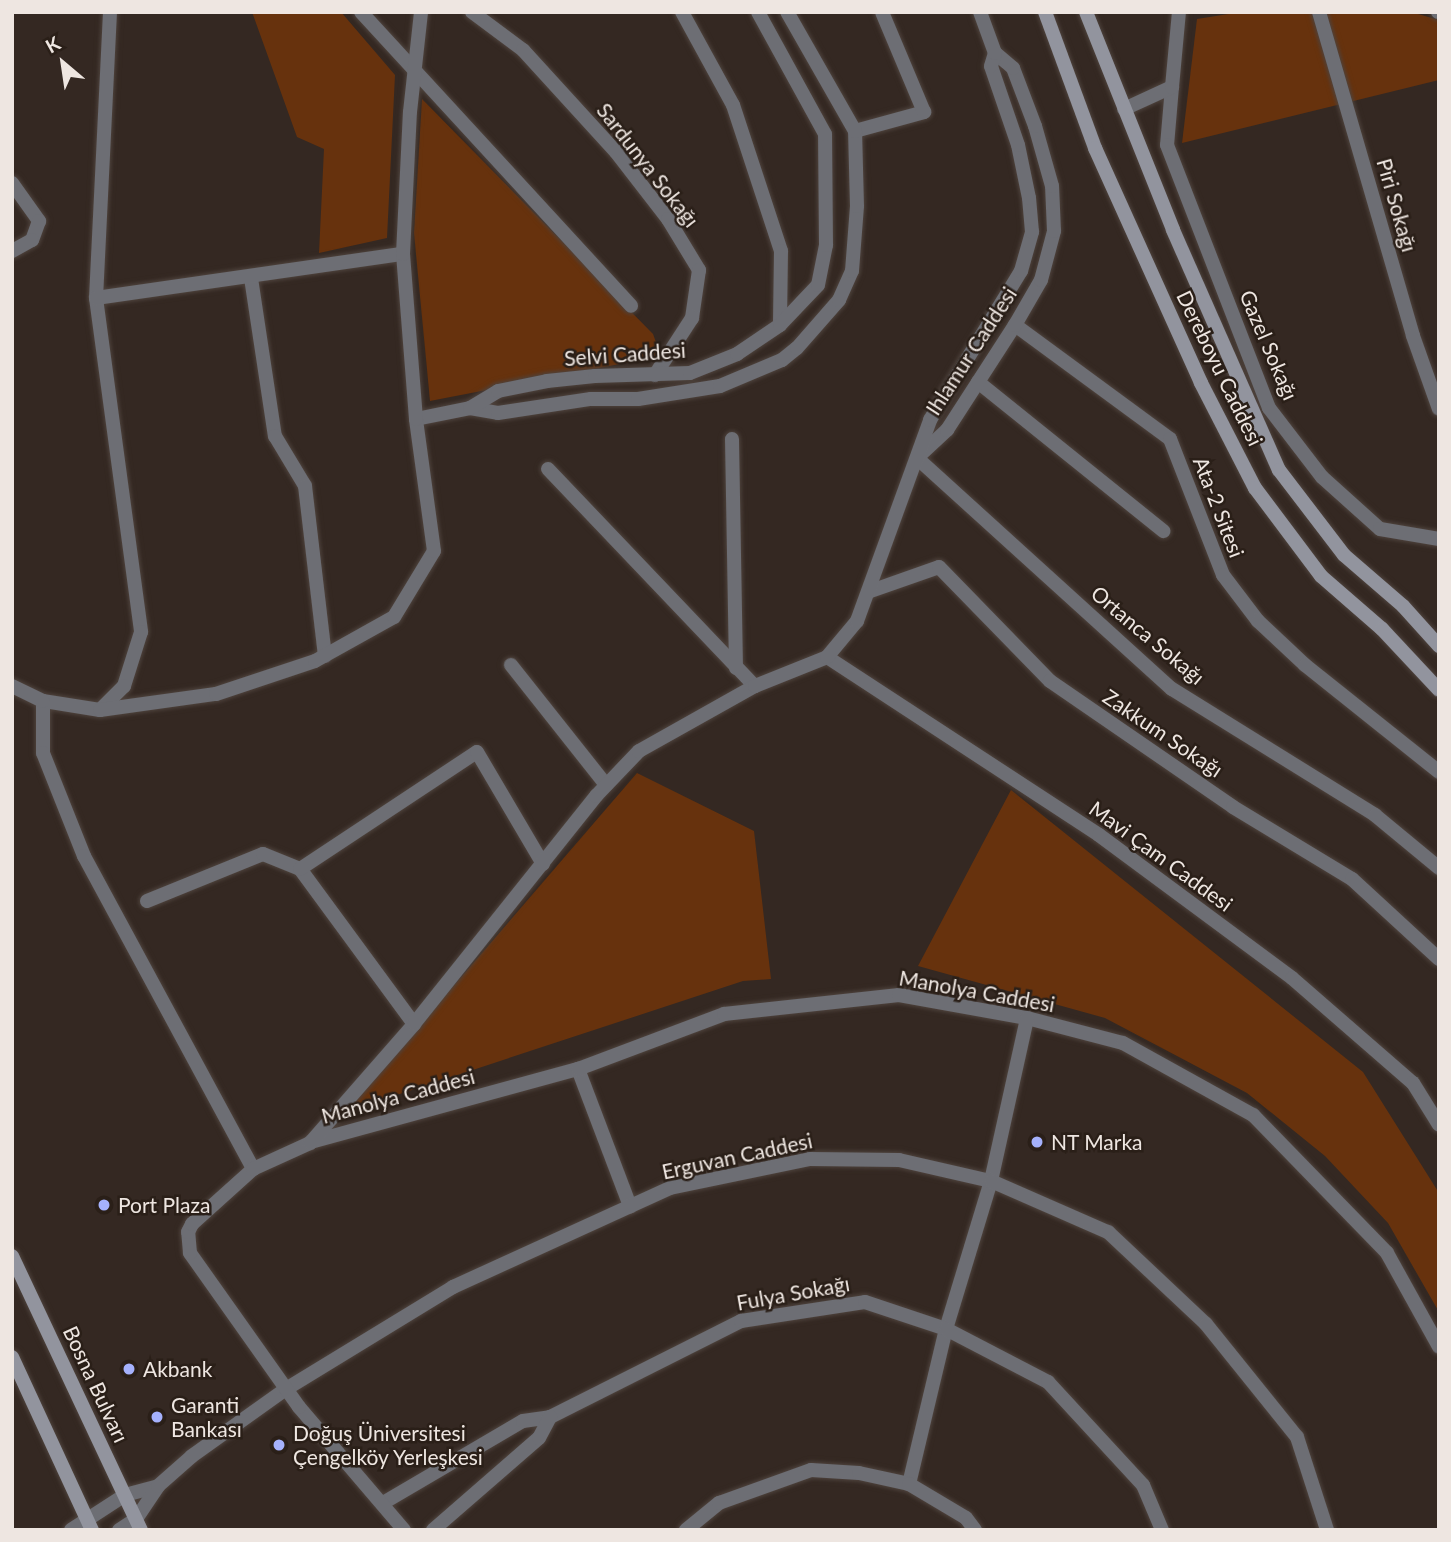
<!DOCTYPE html>
<html>
<head>
<meta charset="utf-8">
<style>
	body { margin:0 }
	#map { position:relative; width:1451px; height:1542px; overflow:hidden; background:#342822; font-family:Lato,sans-serif }
	div>[style] { position:absolute }
	.green>* { inset:0; background:#67320d }
	.roads { filter:drop-shadow(0 0 2px #4e433d) drop-shadow(0 0 2px #4e433d) }
	.minor>* { height:14px; margin:-7px; padding:0 7px; transform-origin:7px; border-radius:7px; background:#6d6e74 }
	.secondary>* { height:14px; margin:-7px; padding:0 7px; transform-origin:7px; border-radius:7px; background:#92949e }
	.dots>* { width:19px; height:19px; translate:-50% -50%; box-sizing:border-box; border:4px solid #2a1f18; border-radius:50% }
	span { translate:-50% -50%; white-space:nowrap; text-align:center; line-height:1.15; -webkit-text-stroke:5px #2a1f18; paint-order:stroke }
	.street-label { font-size:21px; color:#eee6e1 }
	.poi-label { font-size:21px; color:#eee6e1 }
	.left { translate:0 -50%; text-align:left }
	.frame { position:absolute; inset:0; border:14px solid #eee6e1; pointer-events:none }
	.north { position:absolute; left:28px; top:28px; width:70px; height:70px; -webkit-text-stroke:5px #2a1f18; paint-order:stroke; rotate:331deg; font-size:19px; font-weight:700; line-height:28px; text-align:center; color:#eee6e1 }
	.north::after { content:''; display:block; margin:auto; width:24px; height:32px; background:#eee6e1; clip-path:polygon(50% 0,100% 100%,50% 72%,0 100%) }
</style>
</head>
<body>
<div id="map">
	<div class="green">
		<div style="clip-path:polygon(252px 12px,341px 12px,395px 75px,387px 238px,319px 253px,324px 149px,297px 137px)"></div>
		<div style="clip-path:polygon(1241px 12px,1411px 12px,1439px 20px,1439px 80px,1182px 143px,1197px 19px)"></div>
		<div style="clip-path:polygon(422px 99px,653px 334px,661px 356px,430px 401px,414px 233px)"></div>
		<div style="clip-path:polygon(637px 773px,754px 831px,771px 979px,743px 981px,345px 1112px)"></div>
		<div style="clip-path:polygon(1011px 790px,1363px 1072px,1439px 1193px,1439px 1312px,1388px 1223px,1325px 1156px,1247px 1093px,1105px 1018px,918px 966px)"></div>
	</div>
	<div class="roads">
		<div class="minor">
			<div style="left:110px;top:12px;width:286px;rotate:92.8deg"></div>
			<div style="left:96px;top:298px;width:337px;rotate:82.3deg"></div>
			<div style="left:141px;top:632px;width:57px;rotate:107.5deg"></div>
			<div style="left:124px;top:686px;width:34px;rotate:135deg"></div>
			<div style="left:100px;top:710px;width:58px;rotate:-171deg"></div>
			<div style="left:43px;top:701px;width:52px;rotate:90deg"></div>
			<div style="left:43px;top:753px;width:111px;rotate:68.3deg"></div>
			<div style="left:84px;top:856px;width:356px;rotate:61.6deg"></div>
			<div style="left:361px;top:12px;width:399px;rotate:47.4deg"></div>
			<div style="left:472px;top:12px;width:64px;rotate:36.7deg"></div>
			<div style="left:523px;top:50px;width:138px;rotate:47.6deg"></div>
			<div style="left:616px;top:152px;width:85px;rotate:52.2deg"></div>
			<div style="left:668px;top:219px;width:60px;rotate:58.7deg"></div>
			<div style="left:699px;top:270px;width:49px;rotate:98.3deg"></div>
			<div style="left:692px;top:318px;width:68px;rotate:123deg"></div>
			<div style="left:682px;top:12px;width:106px;rotate:61.3deg"></div>
			<div style="left:733px;top:105px;width:154px;rotate:71.8deg"></div>
			<div style="left:781px;top:251px;width:74px;rotate:90.8deg"></div>
			<div style="left:1319px;top:12px;width:337px;rotate:73.8deg"></div>
			<div style="left:1413px;top:336px;width:77px;rotate:70.4deg"></div>
			<div style="left:1438px;top:12px;width:1px"></div>
			<div style="left:1172px;top:87px;width:58px;rotate:94.9deg"></div>
			<div style="left:1167px;top:145px;width:282px;rotate:68.8deg"></div>
			<div style="left:1269px;top:408px;width:87px;rotate:52.5deg"></div>
			<div style="left:1322px;top:477px;width:78px;rotate:41.9deg"></div>
			<div style="left:1380px;top:529px;width:60px;rotate:9.6deg"></div>
			<div style="left:1124px;top:109px;width:53px;rotate:-24.6deg"></div>
			<div style="left:1172px;top:87px;width:75px;rotate:-84.7deg"></div>
			<div style="left:855px;top:131px;width:72px;rotate:-15.4deg"></div>
			<div style="left:924px;top:112px;width:108px;rotate:-112.8deg"></div>
			<div style="left:12px;top:183px;width:47px;rotate:54.6deg"></div>
			<div style="left:39px;top:221px;width:20px;rotate:110deg"></div>
			<div style="left:32px;top:240px;width:23px;rotate:151deg"></div>
			<div style="left:251px;top:278px;width:160px;rotate:81.4deg"></div>
			<div style="left:275px;top:436px;width:58px;rotate:59deg"></div>
			<div style="left:305px;top:486px;width:171px;rotate:83.3deg"></div>
			<div style="left:96px;top:298px;width:310px;rotate:-8.2deg"></div>
			<div style="left:1015px;top:325px;width:192px;rotate:36.3deg"></div>
			<div style="left:1170px;top:439px;width:146px;rotate:68.7deg"></div>
			<div style="left:1223px;top:575px;width:58px;rotate:52.7deg"></div>
			<div style="left:1258px;top:621px;width:64px;rotate:43.1deg"></div>
			<div style="left:1305px;top:665px;width:171px;rotate:38.6deg"></div>
			<div style="left:978px;top:382px;width:238px;rotate:38.8deg"></div>
			<div style="left:470px;top:408px;width:28px;rotate:10deg"></div>
			<div style="left:498px;top:413px;width:94px;rotate:-8.6deg"></div>
			<div style="left:591px;top:399px;width:47px"></div>
			<div style="left:638px;top:399px;width:83px;rotate:-9deg"></div>
			<div style="left:720px;top:386px;width:67px;rotate:-22.8deg"></div>
			<div style="left:782px;top:360px;width:19px;rotate:-39deg"></div>
			<div style="left:797px;top:348px;width:64px;rotate:-48.8deg"></div>
			<div style="left:839px;top:300px;width:32px;rotate:-66deg"></div>
			<div style="left:852px;top:271px;width:65px;rotate:-85.6deg"></div>
			<div style="left:857px;top:206px;width:75px;rotate:-91.5deg"></div>
			<div style="left:855px;top:131px;width:137px;rotate:-119.7deg"></div>
			<div style="left:416px;top:419px;width:55px;rotate:-11.5deg"></div>
			<div style="left:470px;top:408px;width:33px;rotate:-31deg"></div>
			<div style="left:498px;top:391px;width:50px;rotate:-11.5deg"></div>
			<div style="left:547px;top:381px;width:48px;rotate:-5.9deg"></div>
			<div style="left:595px;top:376px;width:95px;rotate:-1.8deg"></div>
			<div style="left:690px;top:373px;width:51px;rotate:-22deg"></div>
			<div style="left:737px;top:354px;width:52px;rotate:-34deg"></div>
			<div style="left:780px;top:325px;width:55px;rotate:-46.5deg"></div>
			<div style="left:818px;top:285px;width:41px;rotate:-78.7deg"></div>
			<div style="left:826px;top:245px;width:111px;rotate:-90.5deg"></div>
			<div style="left:825px;top:134px;width:139px;rotate:-118.8deg"></div>
			<div style="left:732px;top:439px;width:229px;rotate:89deg"></div>
			<div style="left:918px;top:457px;width:40px;rotate:-43deg"></div>
			<div style="left:947px;top:430px;width:125px;rotate:-57.1deg"></div>
			<div style="left:1015px;top:325px;width:52px;rotate:-60deg"></div>
			<div style="left:1041px;top:280px;width:51px;rotate:-75.1deg"></div>
			<div style="left:1054px;top:231px;width:45px;rotate:-92.5deg"></div>
			<div style="left:1052px;top:186px;width:62px;rotate:-105.8deg"></div>
			<div style="left:1035px;top:126px;width:62px;rotate:-110.8deg"></div>
			<div style="left:1013px;top:68px;width:23px;rotate:-140deg"></div>
			<div style="left:917px;top:458px;width:344px;rotate:42.2deg"></div>
			<div style="left:1172px;top:689px;width:239px;rotate:31.8deg"></div>
			<div style="left:1375px;top:815px;width:83px;rotate:39.6deg"></div>
			<div style="left:548px;top:469px;width:300px;rotate:46.4deg"></div>
			<div style="left:868px;top:592px;width:75px;rotate:-19.4deg"></div>
			<div style="left:939px;top:567px;width:159px;rotate:45.8deg"></div>
			<div style="left:1050px;top:681px;width:222px;rotate:34.5deg"></div>
			<div style="left:1233px;top:807px;width:139px;rotate:31.2deg"></div>
			<div style="left:1352px;top:879px;width:118px;rotate:42.6deg"></div>
			<div style="left:827px;top:657px;width:325px;rotate:33.2deg"></div>
			<div style="left:1099px;top:835px;width:240px;rotate:36.5deg"></div>
			<div style="left:1292px;top:978px;width:160px;rotate:41deg"></div>
			<div style="left:1413px;top:1083px;width:49px;rotate:58.2deg"></div>
			<div style="left:511px;top:665px;width:153px;rotate:51.6deg"></div>
			<div style="left:12px;top:686px;width:34px;rotate:26deg"></div>
			<div style="left:100px;top:710px;width:117px;rotate:-7.9deg"></div>
			<div style="left:216px;top:694px;width:104px;rotate:-18.4deg"></div>
			<div style="left:315px;top:661px;width:90px;rotate:-29.1deg"></div>
			<div style="left:394px;top:617px;width:77px;rotate:-58.8deg"></div>
			<div style="left:434px;top:551px;width:133px;rotate:-97.8deg"></div>
			<div style="left:416px;top:419px;width:166px;rotate:-94.5deg"></div>
			<div style="left:403px;top:254px;width:142px;rotate:-87.2deg"></div>
			<div style="left:410px;top:112px;width:101px;rotate:-83.7deg"></div>
			<div style="left:147px;top:901px;width:125px;rotate:-22.1deg"></div>
			<div style="left:263px;top:854px;width:40px;rotate:22deg"></div>
			<div style="left:414px;top:1024px;width:192px;rotate:-126.3deg"></div>
			<div style="left:300px;top:869px;width:212px;rotate:-33.5deg"></div>
			<div style="left:477px;top:752px;width:130px;rotate:59.5deg"></div>
			<div style="left:578px;top:1069px;width:147px;rotate:69.2deg"></div>
			<div style="left:311px;top:1142px;width:277px;rotate:-15.3deg"></div>
			<div style="left:578px;top:1069px;width:156px;rotate:-20.6deg"></div>
			<div style="left:724px;top:1014px;width:176px;rotate:-6.2deg"></div>
			<div style="left:899px;top:995px;width:130px;rotate:10.2deg"></div>
			<div style="left:1027px;top:1018px;width:99px;rotate:14.6deg"></div>
			<div style="left:1123px;top:1043px;width:149px;rotate:29deg"></div>
			<div style="left:1253px;top:1115px;width:192px;rotate:45.8deg"></div>
			<div style="left:1387px;top:1253px;width:107px;rotate:61deg"></div>
			<div style="left:909px;top:1484px;width:159px;rotate:-76.6deg"></div>
			<div style="left:946px;top:1329px;width:155px;rotate:-73.1deg"></div>
			<div style="left:991px;top:1181px;width:167px;rotate:-77.5deg"></div>
			<div style="left:383px;top:1503px;width:162px;rotate:-30.4deg"></div>
			<div style="left:523px;top:1421px;width:27px;rotate:-8deg"></div>
			<div style="left:550px;top:1417px;width:214px;rotate:-26.7deg"></div>
			<div style="left:741px;top:1321px;width:125px;rotate:-8.7deg"></div>
			<div style="left:865px;top:1302px;width:85px;rotate:18.4deg"></div>
			<div style="left:946px;top:1329px;width:115px;rotate:27.5deg"></div>
			<div style="left:1048px;top:1382px;width:140px;rotate:47.3deg"></div>
			<div style="left:1143px;top:1485px;width:49px;rotate:67.1deg"></div>
			<div style="left:71px;top:1530px;width:64px;rotate:-32.9deg"></div>
			<div style="left:125px;top:1495px;width:34px;rotate:-15deg"></div>
			<div style="left:119px;top:1530px;width:20px;rotate:-33deg"></div>
			<div style="left:136px;top:1519px;width:40px;rotate:-56deg"></div>
			<div style="left:158px;top:1486px;width:45px;rotate:-41.4deg"></div>
			<div style="left:192px;top:1456px;width:115px;rotate:-35.5deg"></div>
			<div style="left:286px;top:1389px;width:196px;rotate:-31.4deg"></div>
			<div style="left:453px;top:1287px;width:239px;rotate:-24.5deg"></div>
			<div style="left:670px;top:1188px;width:143px;rotate:-11.7deg"></div>
			<div style="left:810px;top:1159px;width:89px;rotate:0.6deg"></div>
			<div style="left:899px;top:1160px;width:94px;rotate:12.9deg"></div>
			<div style="left:991px;top:1181px;width:128px;rotate:23.6deg"></div>
			<div style="left:1108px;top:1232px;width:134px;rotate:43.2deg"></div>
			<div style="left:1206px;top:1324px;width:145px;rotate:51.2deg"></div>
			<div style="left:1297px;top:1437px;width:98px;rotate:72.1deg"></div>
			<div style="left:404px;top:1530px;width:162px;rotate:-130.5deg"></div>
			<div style="left:299px;top:1407px;width:189px;rotate:-125.3deg"></div>
			<div style="left:190px;top:1253px;width:21px;rotate:-95deg"></div>
			<div style="left:188px;top:1232px;width:9px;rotate:-63deg"></div>
			<div style="left:192px;top:1224px;width:82px;rotate:-42deg"></div>
			<div style="left:253px;top:1169px;width:63px;rotate:-24.5deg"></div>
			<div style="left:310px;top:1143px;width:158px;rotate:-48.8deg"></div>
			<div style="left:414px;top:1024px;width:292px;rotate:-51.4deg"></div>
			<div style="left:596px;top:796px;width:62px;rotate:-46.3deg"></div>
			<div style="left:639px;top:751px;width:133px;rotate:-29.3deg"></div>
			<div style="left:755px;top:686px;width:78px;rotate:-21.9deg"></div>
			<div style="left:827px;top:657px;width:47px;rotate:-50.2deg"></div>
			<div style="left:857px;top:621px;width:214px;rotate:-70deg"></div>
			<div style="left:930px;top:420px;width:175px;rotate:-58.6deg"></div>
			<div style="left:1021px;top:271px;width:41px;rotate:-74.2deg"></div>
			<div style="left:1032px;top:232px;width:34px;rotate:-95deg"></div>
			<div style="left:1029px;top:198px;width:54px;rotate:-101.7deg"></div>
			<div style="left:1018px;top:145px;width:83px;rotate:-108.9deg"></div>
			<div style="left:991px;top:66px;width:14px;rotate:-73deg"></div>
			<div style="left:995px;top:53px;width:44px;rotate:-110.1deg"></div>
			<div style="left:433px;top:1530px;width:140px;rotate:-41deg"></div>
			<div style="left:539px;top:1438px;width:24px;rotate:-62deg"></div>
			<div style="left:686px;top:1530px;width:43px;rotate:-39.3deg"></div>
			<div style="left:719px;top:1503px;width:98px;rotate:-19.7deg"></div>
			<div style="left:811px;top:1470px;width:48px;rotate:3.6deg"></div>
			<div style="left:859px;top:1473px;width:51px;rotate:12.4deg"></div>
			<div style="left:909px;top:1484px;width:66px;rotate:30.8deg"></div>
			<div style="left:966px;top:1518px;width:15px;rotate:53deg"></div>
		</div>
		<div class="secondary">
			<div style="left:1045px;top:12px;width:145px;rotate:69.8deg"></div>
			<div style="left:1095px;top:148px;width:258px;rotate:65.7deg"></div>
			<div style="left:1201px;top:383px;width:118px;rotate:62.8deg"></div>
			<div style="left:1255px;top:488px;width:110px;rotate:53.1deg"></div>
			<div style="left:1321px;top:576px;width:81px;rotate:41deg"></div>
			<div style="left:1382px;top:629px;width:83px;rotate:46.9deg"></div>
			<div style="left:1086px;top:12px;width:235px;rotate:68.2deg"></div>
			<div style="left:1173px;top:230px;width:262px;rotate:66.2deg"></div>
			<div style="left:1279px;top:470px;width:107px;rotate:52.6deg"></div>
			<div style="left:1344px;top:555px;width:78px;rotate:40.8deg"></div>
			<div style="left:1403px;top:606px;width:54px;rotate:48deg"></div>
			<div style="left:12px;top:1256px;width:303px;rotate:64.8deg"></div>
			<div style="left:12px;top:1357px;width:191px;rotate:65.2deg"></div>
		</div>
	</div>
	<div class="dots">
		<div style="left:1037px;top:1142px;background:#a5b1fc"></div>
		<div style="left:104px;top:1205px;background:#a5b1fc"></div>
		<div style="left:129px;top:1369px;background:#a5b1fc"></div>
		<div style="left:157px;top:1417px;background:#a5b1fc"></div>
		<div style="left:279px;top:1445px;background:#a5b1fc"></div>
	</div>
	<div class="street-label">
		<span style="left:648px;top:165px;rotate:52deg">Sardunya Sokağı</span>
		<span style="left:1397px;top:205px;rotate:74deg">Piri Sokağı</span>
		<span style="left:1269px;top:345px;rotate:67deg">Gazel Sokağı</span>
		<span style="left:971px;top:351px;rotate:-57deg">Ihlamur Caddesi</span>
		<span style="left:625px;top:354px;rotate:-4deg">Selvi Caddesi</span>
		<span style="left:1220px;top:368px;rotate:64deg">Dereboyu Caddesi</span>
		<span style="left:1219px;top:507px;rotate:69deg">Ata-2 Sitesi</span>
		<span style="left:1148px;top:635px;rotate:40deg">Ortanca Sokağı</span>
		<span style="left:1163px;top:733px;rotate:34deg">Zakkum Sokağı</span>
		<span style="left:1161px;top:856px;rotate:36deg">Mavi Çam Caddesi</span>
		<span style="left:977px;top:991px;rotate:10deg">Manolya Caddesi</span>
		<span style="left:398px;top:1096px;rotate:-15deg">Manolya Caddesi</span>
		<span style="left:737px;top:1156px;rotate:-12deg">Erguvan Caddesi</span>
		<span style="left:793px;top:1293px;rotate:-10deg">Fulya Sokağı</span>
		<span style="left:96px;top:1384px;rotate:65deg">Bosna Bulvarı</span>
	</div>
	<div class="poi-label">
		<span class="left" style="left:1051px;top:1142px">NT Marka</span>
		<span class="left" style="left:118px;top:1205px">Port Plaza</span>
		<span class="left" style="left:143px;top:1369px">Akbank</span>
		<span class="left" style="left:171px;top:1417px">Garanti<br>Bankası</span>
		<span class="left" style="left:293px;top:1445px">Doğuş Üniversitesi<br>Çengelköy Yerleşkesi</span>
	</div>
	<div class="frame"></div>
	<div class="north">K</div>
</div>
</body>
</html>
